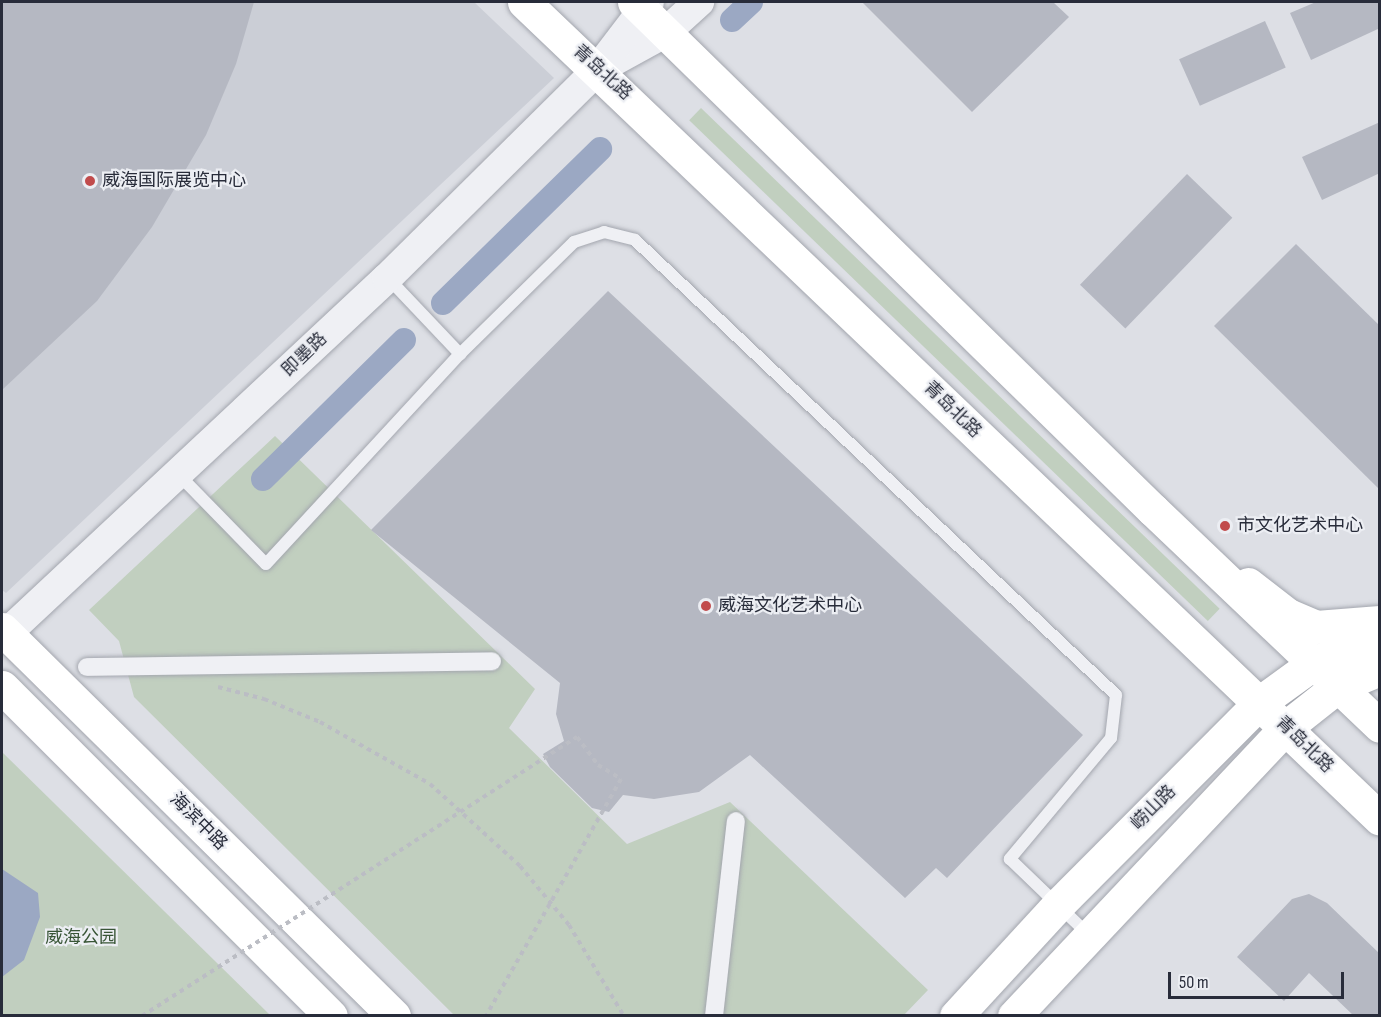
<!DOCTYPE html>
<html>
<head>
<meta charset="utf-8">
<style>
	body { margin:0 }
	#map { position:relative; width:1381px; height:1017px; overflow:hidden; background:#dddfe5; font-family:"Sofia Sans Condensed","Noto Sans SC",sans-serif }
	div>[style] { position:absolute }
	.built>* { inset:0; background:#cbced6 }
	.green>* { inset:0; background:#c1cfbf; transform-origin:0 0 }
	.water>* { inset:0; background:#9ba8c3 }
	.canal>* { height:24px; margin:-12px; padding:0 12px; transform-origin:12px; border-radius:12px; background:#9ba8c3 }
	.building>* { inset:0; background:#b5b8c2; transform-origin:0 0 }
	.path>* { height:4px; margin-top:-2px; transform-origin:0; background:repeating-linear-gradient(90deg,#bbbdc4 0 4.5px,transparent 0 9px) }
	.roads { filter:drop-shadow(0 0 2px #a3a6ae) drop-shadow(0 0 2px #a3a6ae) }
	.service>* { height:12px; margin:-6px; padding:0 6px; transform-origin:6px; border-radius:6px; background:#eff0f4 }
	.pedestrian>* { height:18px; margin:-9px; padding:0 9px; transform-origin:9px; border-radius:9px; background:#eff0f4 }
	.tertiary>* { height:30px; margin:-15px; padding:0 15px; transform-origin:15px; border-radius:15px; background:#eff0f4 }
	.secondary>* { height:33px; margin:-16.5px; padding:0 16.5px; transform-origin:16.5px; border-radius:16.5px; background:#fff }
	.primary>* { height:33px; margin:-16.5px; padding:0 16.5px; transform-origin:16.5px; border-radius:16.5px; background:#fff }
	.path-bridge>* { height:4px; margin-top:-2px; transform-origin:0; background:repeating-linear-gradient(90deg,#bbbdc4 0 4.5px,transparent 0 9px) }
	.dots>* { width:16px; height:16px; translate:-50% -50%; box-sizing:border-box; border:3px solid #eceef3; border-radius:50% }
	span { translate:-50% -50%; white-space:nowrap; text-align:center; line-height:1.15; -webkit-text-stroke:4.5px #eceef3; paint-order:stroke }
	.street-label { font-size:18px; color:#282c3a }
	.poi-label { font-size:18px; color:#282c3a }
	.left { translate:0 -50%; text-align:left }
	.park-label { font-size:18px; color:#385536 }
	.frame { position:absolute; inset:0; border:3px solid #282c3a; pointer-events:none }
	.scale { position:absolute; left:1168px; top:972px; width:176px; height:27px; box-sizing:border-box; border:3px solid #282c3a; border-top:0; padding-left:8px; font-size:18px; line-height:21px; white-space:nowrap; color:#282c3a; -webkit-text-stroke:4px #eceef3; paint-order:stroke }
</style>
</head>
<body>
<div id="map">
	<div class="built">
		<div style="clip-path:polygon(2px 2px,474px 2px,554px 78px,6px 593px,2px 590px)"></div>
	</div>
	<div class="green">
		<div style="left:701px;top:108px;width:721px;height:17px;rotate:44deg"></div>
		<div style="clip-path:polygon(275px 436px,535px 689px,509px 728px,627px 844px,730px 802px,928px 990px,904px 1015px,454px 1015px,134px 697px,119px 641px,89px 610px)"></div>
		<div style="clip-path:polygon(2px 752px,270px 1015px,2px 1015px)"></div>
	</div>
	<div class="water">
		<div style="clip-path:polygon(2px 869px,38px 893px,40px 917px,24px 960px,2px 977px)"></div>
	</div>
	<div class="canal">
		<div style="left:732px;top:20px;width:26px;rotate:-43deg"></div>
		<div style="left:443px;top:303px;width:220px;rotate:-44.4deg"></div>
		<div style="left:263px;top:479px;width:198px;rotate:-44.6deg"></div>
	</div>
	<div class="building">
		<div style="clip-path:polygon(2px 2px,254px 2px,236px 64px,206px 135px,152px 227px,97px 301px,2px 390px)"></div>
		<div style="clip-path:polygon(862px 2px,1053px 2px,1069px 17px,972px 112px)"></div>
		<div style="clip-path:polygon(1316px 2px,1380px 2px,1380px 28px,1311px 60px,1290px 13px)"></div>
		<div style="left:1265px;top:21px;width:51px;height:94px;rotate:66deg"></div>
		<div style="clip-path:polygon(1380px 122px,1380px 173px,1322px 200px,1302px 157px)"></div>
		<div style="left:1187px;top:174px;width:63px;height:154px;rotate:44deg"></div>
		<div style="clip-path:polygon(1296px 244px,1380px 326px,1380px 490px,1214px 326px)"></div>
		<div style="clip-path:polygon(608px 291px,1083px 735px,947px 878px,936px 868px,905px 898px,750px 755px,699px 792px,654px 799px,623px 795px,609px 812px,592px 808px,550px 767px,543px 754px,564px 741px,556px 714px,560px 683px,371px 530px)"></div>
		<div style="clip-path:polygon(1309px 894px,1327px 903px,1380px 954px,1380px 1016px,1354px 1016px,1309px 973px,1284px 1001px,1237px 957px,1292px 899px)"></div>
	</div>
	<div class="path">
		<div style="left:218px;top:687px;width:48px;rotate:14.6deg"></div>
		<div style="left:264px;top:699px;width:61px;rotate:22.3deg"></div>
		<div style="left:320px;top:722px;width:126px;rotate:29.4deg"></div>
		<div style="left:430px;top:784px;width:122px;rotate:42.3deg"></div>
		<div style="left:520px;top:866px;width:77px;rotate:50.3deg"></div>
		<div style="left:569px;top:925px;width:106px;rotate:58.9deg"></div>
	</div>
	<div class="roads">
		<div class="service">
			<div style="left:388px;top:278px;width:105px;rotate:46.5deg"></div>
			<div style="left:179px;top:475px;width:124px;rotate:45.7deg"></div>
			<div style="left:266px;top:564px;width:286px;rotate:-47.3deg"></div>
			<div style="left:460px;top:354px;width:160px;rotate:-44.5deg"></div>
			<div style="left:574px;top:242px;width:32px;rotate:-18deg"></div>
			<div style="left:604px;top:232px;width:32px;rotate:14deg"></div>
			<div style="left:635px;top:240px;width:662px;rotate:43.41deg"></div>
			<div style="left:1116px;top:695px;width:43px;rotate:96.6deg"></div>
			<div style="left:1111px;top:738px;width:158px;rotate:129.9deg"></div>
			<div style="left:1010px;top:859px;width:111px;rotate:43.9deg"></div>
		</div>
		<div class="pedestrian">
			<div style="left:87px;top:667px;width:405px;rotate:-0.8deg"></div>
			<div style="left:714px;top:1016px;width:196px;rotate:-83.6deg"></div>
		</div>
		<div class="tertiary">
			<div style="left:606px;top:65px;width:68px;rotate:-28.8deg"></div>
			<div style="left:666px;top:32px;width:45px;rotate:-42.3deg"></div>
			<div style="left:6px;top:634px;width:521px;rotate:-43.06deg"></div>
			<div style="left:387px;top:278px;width:297px;rotate:-44.7deg"></div>
			<div style="left:598px;top:69px;width:84px;rotate:-52.7deg"></div>
		</div>
		<div class="secondary">
			<div style="left:1248px;top:584px;width:51px;rotate:37.8deg"></div>
			<div style="left:1288px;top:615px;width:30px;rotate:23deg"></div>
			<div style="left:1316px;top:627px;width:64px;rotate:-4.5deg"></div>
			<div style="left:956px;top:1016px;width:152px;rotate:-47.4deg"></div>
			<div style="left:1059px;top:904px;width:284px;rotate:-45.1deg"></div>
			<div style="left:1259px;top:703px;width:68px;rotate:-36deg"></div>
			<div style="left:1314px;top:663px;width:72px;rotate:-23.7deg"></div>
			<div style="left:1014px;top:1016px;width:395px;rotate:-46.7deg"></div>
			<div style="left:1285px;top:728px;width:66px;rotate:-38.3deg"></div>
			<div style="left:1337px;top:687px;width:47px;rotate:-22.7deg"></div>
		</div>
		<div class="primary">
			<div style="left:524px;top:2px;width:1183px;rotate:43.66deg"></div>
			<div style="left:634px;top:2px;width:726px;rotate:44.39deg"></div>
			<div style="left:1153px;top:510px;width:313px;rotate:43.6deg"></div>
			<div style="left:2px;top:629px;width:551px;rotate:44.63deg"></div>
			<div style="left:2px;top:687px;width:465px;rotate:45deg"></div>
		</div>
	</div>
	<div class="path-bridge">
		<div style="left:142px;top:1016px;width:517px;rotate:-32.68deg"></div>
		<div style="left:577px;top:737px;width:35px;rotate:53deg"></div>
		<div style="left:598px;top:765px;width:27px;rotate:31deg"></div>
		<div style="left:621px;top:779px;width:273px;rotate:119.7deg"></div>
	</div>
	<div class="dots">
		<div style="left:90px;top:181px;background:#c14b4c"></div>
		<div style="left:1225px;top:526px;background:#c14b4c"></div>
		<div style="left:706px;top:606px;background:#c14b4c"></div>
	</div>
	<div class="street-label">
		<span style="left:602px;top:73px;rotate:42deg">青岛北路</span>
		<span style="left:305px;top:355px;rotate:-44deg">即墨路</span>
		<span style="left:952px;top:410px;rotate:44deg">青岛北路</span>
		<span style="left:1304px;top:745px;rotate:44deg">青岛北路</span>
		<span style="left:1154px;top:808px;rotate:-45deg">崂山路</span>
		<span style="left:198px;top:822px;rotate:45deg">海滨中路</span>
	</div>
	<div class="poi-label">
		<span class="left" style="left:102px;top:181px">威海国际展览中心</span>
		<span class="left" style="left:1237px;top:526px">市文化艺术中心</span>
		<span class="left" style="left:718px;top:606px">威海文化艺术中心</span>
	</div>
	<div class="park-label">
		<span style="left:81px;top:938px">威海公园</span>
	</div>
	<div class="frame"></div>
	<div class="scale">50 m</div>
</div>
</body>
</html>
